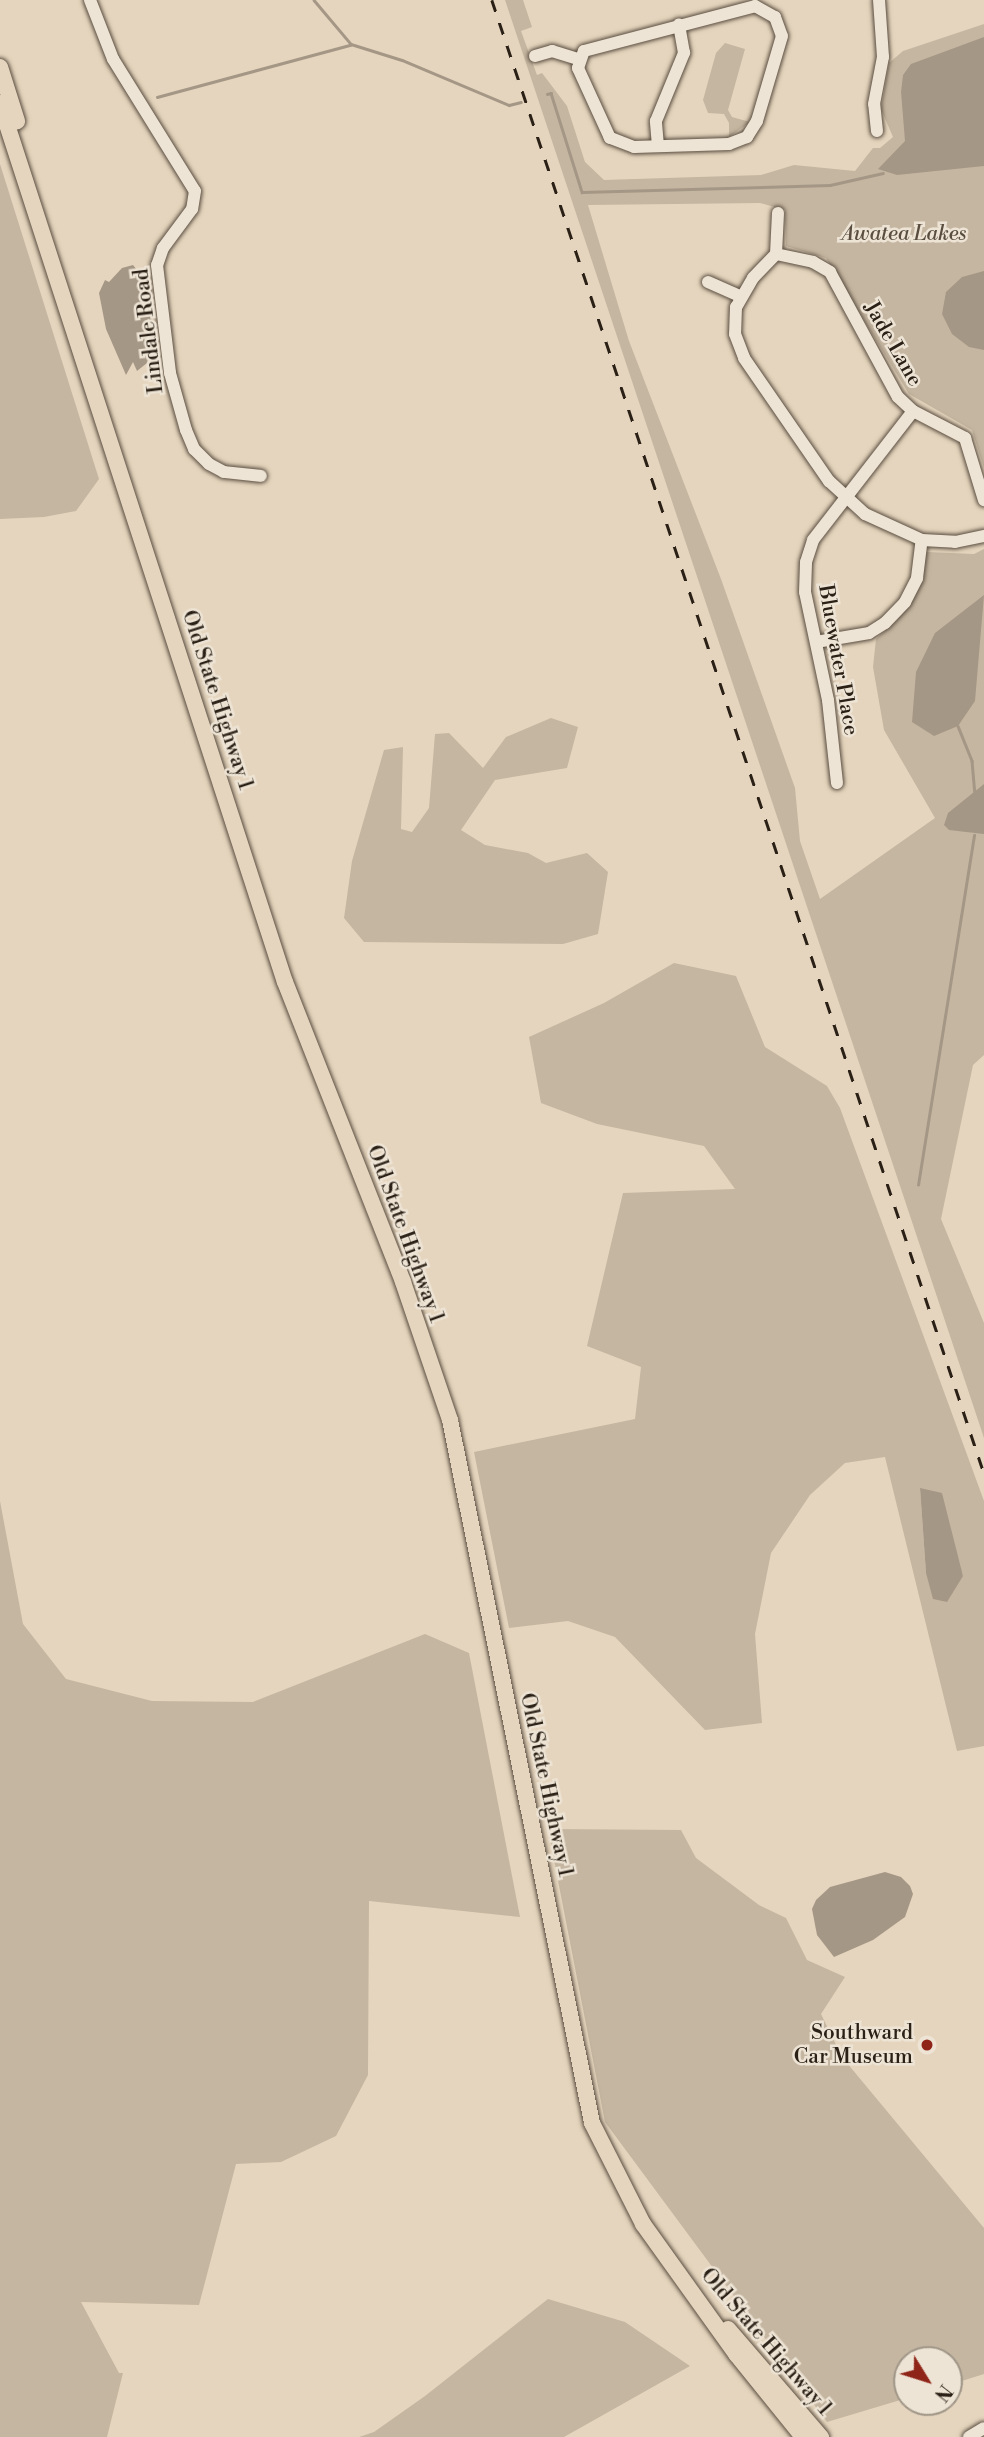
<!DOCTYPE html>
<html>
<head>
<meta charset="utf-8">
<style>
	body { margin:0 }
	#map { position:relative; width:984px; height:2437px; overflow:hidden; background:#e5d5be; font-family:"Libre Bodoni",serif }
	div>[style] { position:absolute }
	.green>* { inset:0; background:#c5b6a1 }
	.water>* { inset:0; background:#a59785 }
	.stream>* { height:2.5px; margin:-1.25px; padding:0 1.25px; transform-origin:1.25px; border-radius:1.25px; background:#a59785 }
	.roads { filter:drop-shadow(0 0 2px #594d3f) drop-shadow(0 0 2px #594d3f) }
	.minor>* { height:12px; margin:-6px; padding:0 6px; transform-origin:6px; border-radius:6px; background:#eee4d5 }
	.major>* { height:16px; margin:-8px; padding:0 8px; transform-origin:8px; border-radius:8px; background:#e5d5be }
	.rail>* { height:2.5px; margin-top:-1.25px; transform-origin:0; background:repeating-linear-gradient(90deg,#2a2015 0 12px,transparent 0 24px) }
	.dots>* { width:19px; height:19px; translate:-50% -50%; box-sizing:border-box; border:4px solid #eee4d5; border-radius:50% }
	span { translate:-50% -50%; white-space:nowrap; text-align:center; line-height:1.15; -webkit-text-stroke:5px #eee4d5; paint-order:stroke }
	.park-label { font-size:21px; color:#584d3f; font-style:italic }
	.street-label { font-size:21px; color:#2a2015 }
	.poi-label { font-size:21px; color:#2a2015 }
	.right { translate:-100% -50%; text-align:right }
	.north { position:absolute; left:893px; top:2346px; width:70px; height:70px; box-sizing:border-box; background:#eee4d5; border:2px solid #a09688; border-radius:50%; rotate:128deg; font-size:19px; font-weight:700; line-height:28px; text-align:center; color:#2a2015 }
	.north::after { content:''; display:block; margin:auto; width:24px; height:32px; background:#8f2418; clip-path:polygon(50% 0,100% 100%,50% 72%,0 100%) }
</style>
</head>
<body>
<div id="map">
	<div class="green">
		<div style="clip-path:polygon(505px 0,523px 0,532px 27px,521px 31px,537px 75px,542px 73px,567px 106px,585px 162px,604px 180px,761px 175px,794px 165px,855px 171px,873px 148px,880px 148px,893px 137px,881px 109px,889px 63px,903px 51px,984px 24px,984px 468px,972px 430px,909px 394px,826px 258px,786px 246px,785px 210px,760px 203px,588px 205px,629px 341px,721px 579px,795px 788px,800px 841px,820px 899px,935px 818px,884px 730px,873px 667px,876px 639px,897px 620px,913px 597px,926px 552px,974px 554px,984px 549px,984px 1055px,973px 1065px,941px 1219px,984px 1323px,984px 1438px)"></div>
		<div style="clip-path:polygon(725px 43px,745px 49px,728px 110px,732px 117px,750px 122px,729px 137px,729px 123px,724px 114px,708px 113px,703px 100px,716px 53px)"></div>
		<div style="clip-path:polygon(0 164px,99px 479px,76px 511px,44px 517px,0 519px)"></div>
		<div style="clip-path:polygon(551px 718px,578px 727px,567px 768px,495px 780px,461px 830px,485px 845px,528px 853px,546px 863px,587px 853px,608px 872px,598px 934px,563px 944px,364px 942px,344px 918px,352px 861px,384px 750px,403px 747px,401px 829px,412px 832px,429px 808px,435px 734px,449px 733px,483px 768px,506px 737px)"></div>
		<div style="clip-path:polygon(evenodd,674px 963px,736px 976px,765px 1047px,827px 1086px,840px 1108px,984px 1501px,984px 1746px,957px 1751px,885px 1457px,845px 1463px,810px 1495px,771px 1553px,755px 1634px,762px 1723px,705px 1730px,615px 1637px,568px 1621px,509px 1628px,474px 1452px,635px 1419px,641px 1367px,587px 1346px,623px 1193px,735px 1189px,704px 1146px,597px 1124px,541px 1103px,529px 1037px,604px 1003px,674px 963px,920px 1488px,952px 1542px,963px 1576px,926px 1573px,920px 1488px)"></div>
		<div style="clip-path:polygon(0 1501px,23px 1624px,66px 1679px,152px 1701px,253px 1702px,425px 1634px,469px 1653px,520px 1917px,369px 1901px,368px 2075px,336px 2136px,281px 2162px,236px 2164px,199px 2305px,81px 2302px,119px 2373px,123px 2373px,107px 2437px,0 2437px)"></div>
		<div style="clip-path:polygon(548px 1829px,681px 1830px,696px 1858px,759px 1905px,786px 1918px,807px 1960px,845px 1977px,821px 2014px,842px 2057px,984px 2228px,984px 2374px,949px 2385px,949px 2360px,907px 2360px,907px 2398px,827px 2422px,605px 2122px)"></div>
		<div style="clip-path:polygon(548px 2299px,625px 2322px,690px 2366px,564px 2437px,359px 2437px,374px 2432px,425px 2396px)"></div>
	</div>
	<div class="water">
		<div style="clip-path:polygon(984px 37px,984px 166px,897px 175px,878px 169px,905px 141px,901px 92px,903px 75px,911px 64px)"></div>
		<div style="clip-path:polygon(133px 265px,152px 289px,151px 345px,147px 363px,137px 371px,133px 362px,126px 375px,106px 329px,99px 293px,105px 280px,109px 282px,122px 268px)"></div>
		<div style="clip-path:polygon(984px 271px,984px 350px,969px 347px,952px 334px,942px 314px,946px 292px,962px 277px)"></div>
		<div style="clip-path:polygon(984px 595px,975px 701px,958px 726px,934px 736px,912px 722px,916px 672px,935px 633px)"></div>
		<div style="clip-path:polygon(984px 784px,984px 834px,949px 830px,944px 825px,948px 813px)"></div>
		<div style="clip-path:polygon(920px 1488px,942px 1493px,963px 1576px,947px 1602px,933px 1599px,926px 1573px)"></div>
		<div style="clip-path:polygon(885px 1872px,901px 1877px,910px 1886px,913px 1894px,905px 1917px,873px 1940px,834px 1957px,817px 1935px,812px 1909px,816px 1900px,830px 1887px)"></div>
	</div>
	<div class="stream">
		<div style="left:314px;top:0;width:57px;rotate:49.9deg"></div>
		<div style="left:351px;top:44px;width:53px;rotate:17.4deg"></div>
		<div style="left:402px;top:60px;width:116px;rotate:22.8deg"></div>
		<div style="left:509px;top:105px;width:12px;rotate:-14deg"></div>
		<div style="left:547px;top:94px;width:4px;rotate:-14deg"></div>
		<div style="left:551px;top:93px;width:104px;rotate:72.6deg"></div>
		<div style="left:582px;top:192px;width:248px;rotate:-1.6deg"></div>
		<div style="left:830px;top:185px;width:54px;rotate:-12.8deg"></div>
		<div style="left:157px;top:97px;width:200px;rotate:-15.1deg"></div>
		<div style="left:958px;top:726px;width:38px;rotate:68deg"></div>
		<div style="left:972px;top:761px;width:32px;rotate:85deg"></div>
		<div style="left:918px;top:1185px;width:354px;rotate:-80.9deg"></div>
	</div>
	<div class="roads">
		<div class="minor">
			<div style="left:90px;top:0;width:63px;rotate:68.7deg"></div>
			<div style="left:113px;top:59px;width:155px;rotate:58.2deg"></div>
			<div style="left:195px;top:191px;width:18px;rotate:99deg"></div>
			<div style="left:192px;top:209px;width:49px;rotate:126.6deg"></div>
			<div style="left:163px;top:248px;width:18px;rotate:109deg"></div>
			<div style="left:157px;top:265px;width:109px;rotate:83.1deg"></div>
			<div style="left:170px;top:373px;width:59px;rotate:74.3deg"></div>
			<div style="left:186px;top:430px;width:21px;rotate:67deg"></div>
			<div style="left:194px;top:449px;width:21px;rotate:45deg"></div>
			<div style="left:209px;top:464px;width:17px;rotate:28deg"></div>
			<div style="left:224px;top:472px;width:37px;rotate:6deg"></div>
			<div style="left:755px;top:6px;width:23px;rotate:29deg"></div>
			<div style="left:775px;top:17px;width:20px;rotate:70deg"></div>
			<div style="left:782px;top:36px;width:89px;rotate:106.4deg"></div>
			<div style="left:757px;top:121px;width:19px;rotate:122deg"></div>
			<div style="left:747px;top:137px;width:19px;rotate:159deg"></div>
			<div style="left:729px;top:144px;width:95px;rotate:178.2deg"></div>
			<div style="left:634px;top:147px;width:26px;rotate:-159deg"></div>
			<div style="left:610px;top:138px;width:77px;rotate:-114.6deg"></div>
			<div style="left:578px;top:68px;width:18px;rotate:-71deg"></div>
			<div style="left:584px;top:51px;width:177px;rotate:-14.7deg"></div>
			<div style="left:535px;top:56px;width:18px;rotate:-16deg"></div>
			<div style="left:552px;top:51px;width:27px;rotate:17deg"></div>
			<div style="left:877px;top:131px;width:27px;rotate:-96deg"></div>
			<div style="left:874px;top:104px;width:48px;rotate:-79.2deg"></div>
			<div style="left:883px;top:57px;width:57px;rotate:-94deg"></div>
			<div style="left:658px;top:146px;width:25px;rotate:-95deg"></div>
			<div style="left:656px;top:121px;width:74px;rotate:-67.6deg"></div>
			<div style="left:684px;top:53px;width:29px;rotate:-100deg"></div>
			<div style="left:778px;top:213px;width:41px;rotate:92.8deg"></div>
			<div style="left:776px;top:254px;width:33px;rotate:134deg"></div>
			<div style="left:753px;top:278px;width:34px;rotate:120deg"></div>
			<div style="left:736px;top:307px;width:27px;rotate:92deg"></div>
			<div style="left:735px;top:334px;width:26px;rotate:69deg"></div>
			<div style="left:744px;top:358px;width:150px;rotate:55.4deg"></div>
			<div style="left:829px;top:481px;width:49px;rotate:42.5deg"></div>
			<div style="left:865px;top:514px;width:63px;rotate:24.5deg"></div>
			<div style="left:922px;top:540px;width:33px;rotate:3deg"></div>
			<div style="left:955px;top:542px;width:30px;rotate:-12deg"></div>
			<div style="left:776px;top:254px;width:38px;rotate:12deg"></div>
			<div style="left:813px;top:262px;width:20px;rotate:30deg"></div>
			<div style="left:830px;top:272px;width:142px;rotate:61.5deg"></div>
			<div style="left:898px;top:397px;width:21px;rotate:43deg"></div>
			<div style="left:913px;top:411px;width:59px;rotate:27.4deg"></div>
			<div style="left:965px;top:438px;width:65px;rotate:73deg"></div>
			<div style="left:708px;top:282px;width:34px;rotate:24deg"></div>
			<div style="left:816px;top:642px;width:54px;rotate:-9.6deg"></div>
			<div style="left:869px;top:633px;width:19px;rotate:-32deg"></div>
			<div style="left:885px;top:623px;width:29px;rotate:-46deg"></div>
			<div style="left:905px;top:602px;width:27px;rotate:-63deg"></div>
			<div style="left:917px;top:578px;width:38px;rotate:-83deg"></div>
			<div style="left:837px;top:783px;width:83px;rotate:-96.2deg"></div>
			<div style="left:828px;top:700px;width:110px;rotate:-102deg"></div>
			<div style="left:805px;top:592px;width:30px;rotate:-88deg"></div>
			<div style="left:806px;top:562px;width:23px;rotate:-72deg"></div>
			<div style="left:813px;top:540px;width:163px;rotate:-52.2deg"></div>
			<div style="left:969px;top:2437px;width:17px;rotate:-31deg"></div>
		</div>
		<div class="major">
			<div style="left:0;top:67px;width:57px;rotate:72.5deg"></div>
			<div style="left:0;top:103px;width:924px;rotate:72.04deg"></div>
			<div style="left:285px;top:982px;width:322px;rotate:68.5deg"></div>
			<div style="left:403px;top:1282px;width:146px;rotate:71.2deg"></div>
			<div style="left:450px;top:1420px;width:717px;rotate:78.58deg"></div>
			<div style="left:592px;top:2123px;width:113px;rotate:63.2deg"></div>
			<div style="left:643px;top:2224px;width:160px;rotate:54.4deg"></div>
			<div style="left:736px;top:2354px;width:107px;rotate:51.1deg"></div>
			<div style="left:728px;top:2329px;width:143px;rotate:49.3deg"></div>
		</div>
	</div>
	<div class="rail">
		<div style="left:492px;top:0;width:1553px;rotate:71.53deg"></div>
	</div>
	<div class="dots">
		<div style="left:927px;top:2045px;background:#8f2418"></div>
	</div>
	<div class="park-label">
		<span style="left:904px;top:234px">Awatea Lakes</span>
	</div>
	<div class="street-label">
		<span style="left:149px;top:331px;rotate:-97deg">Lindale Road</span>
		<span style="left:893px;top:344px;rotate:60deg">Jade Lane</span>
		<span style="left:838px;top:660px;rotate:80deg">Bluewater Place</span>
		<span style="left:217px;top:700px;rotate:72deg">Old State Highway 1</span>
		<span style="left:405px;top:1234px;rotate:70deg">Old State Highway 1</span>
		<span style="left:546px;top:1785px;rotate:78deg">Old State Highway 1</span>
		<span style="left:766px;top:2342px;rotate:49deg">Old State Highway 1</span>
	</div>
	<div class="poi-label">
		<span class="right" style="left:913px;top:2045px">Southward<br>Car Museum</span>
	</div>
	<div class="north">N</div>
</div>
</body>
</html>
